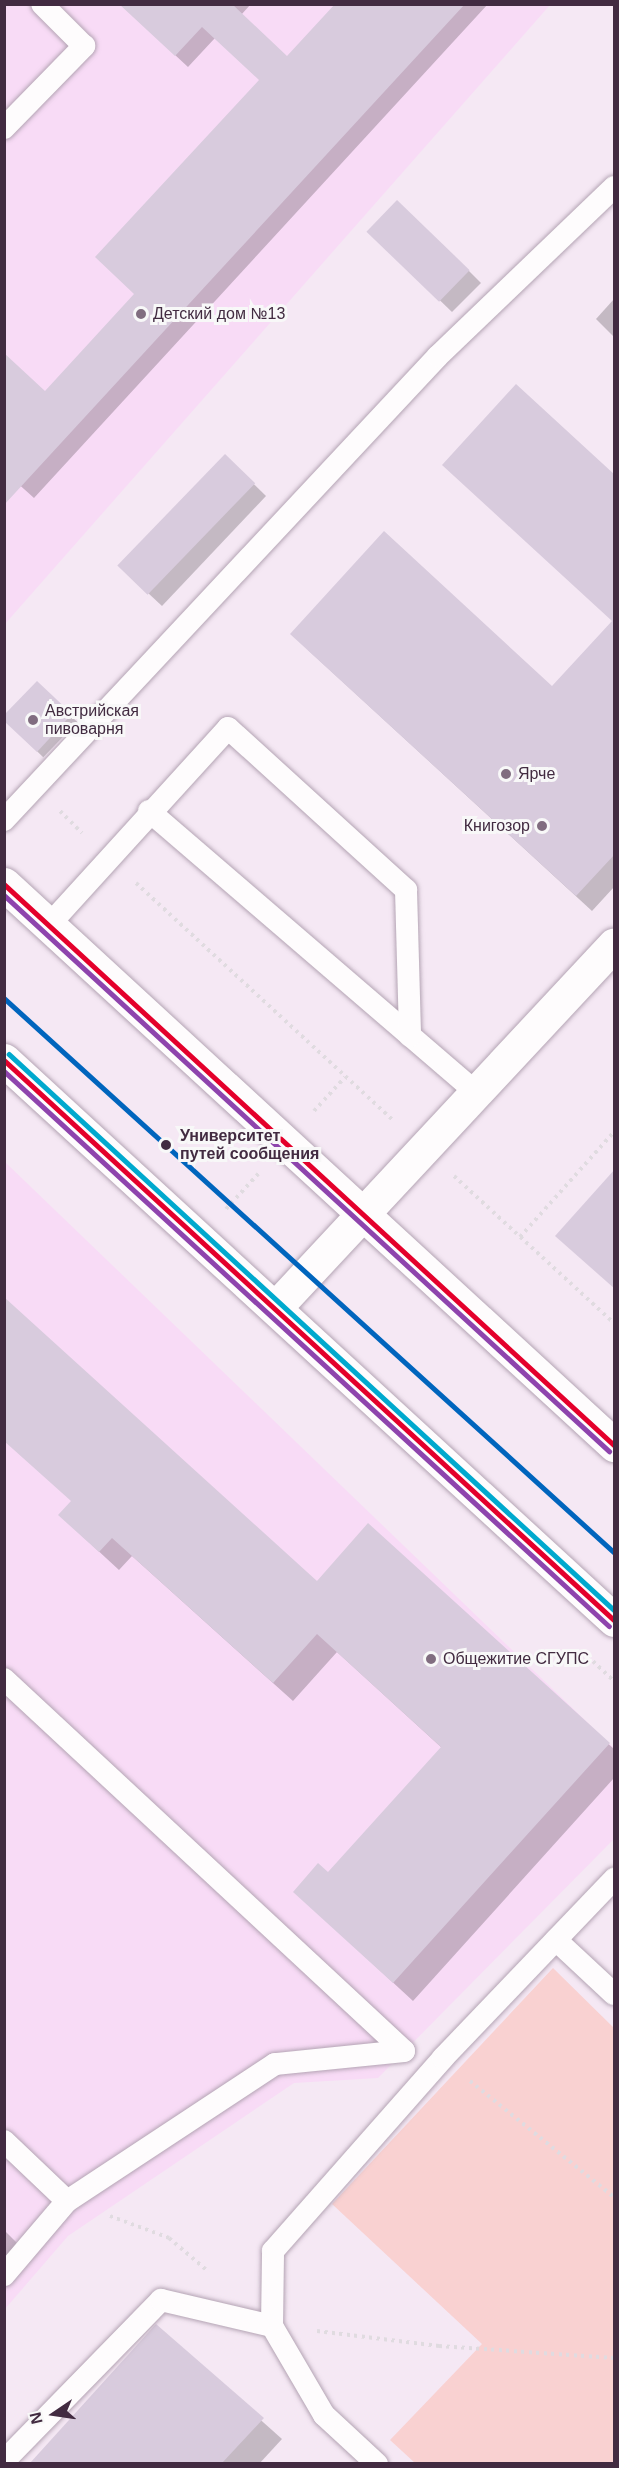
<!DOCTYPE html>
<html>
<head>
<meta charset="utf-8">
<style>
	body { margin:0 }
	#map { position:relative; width:619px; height:2468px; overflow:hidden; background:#f5e8f4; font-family:Helvetica,sans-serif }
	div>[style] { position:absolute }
	.built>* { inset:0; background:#f8dbf6 }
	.green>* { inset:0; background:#f9d1d1 }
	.shadow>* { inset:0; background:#0003; transform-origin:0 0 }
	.building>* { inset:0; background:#d8cbdd; transform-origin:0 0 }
	.path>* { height:4px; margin-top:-2px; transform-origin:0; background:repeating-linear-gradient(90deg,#e0dbe0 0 3px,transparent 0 7.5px) }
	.roads { filter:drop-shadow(0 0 2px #b4a4b4) drop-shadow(0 0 2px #b4a4b4) }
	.service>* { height:22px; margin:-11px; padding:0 11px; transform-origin:11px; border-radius:11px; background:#fefcfd }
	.minor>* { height:33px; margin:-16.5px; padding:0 16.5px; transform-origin:16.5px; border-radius:16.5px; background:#fefcfd }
	.primary>* { height:33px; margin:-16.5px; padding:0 16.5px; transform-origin:16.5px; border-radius:16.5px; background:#fefcfd }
	.bus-1>* { height:4.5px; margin:-2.25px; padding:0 2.25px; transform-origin:2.25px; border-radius:2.25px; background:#e4002b }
	.bus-2>* { height:4.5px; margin:-2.25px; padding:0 2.25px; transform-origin:2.25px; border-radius:2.25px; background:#8e44ad }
	.bus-3>* { height:4.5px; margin:-2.25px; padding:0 2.25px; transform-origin:2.25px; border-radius:2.25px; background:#00a9ce }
	.tram-1>* { height:4.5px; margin:-2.25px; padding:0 2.25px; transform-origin:2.25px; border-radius:2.25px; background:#0065bd }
	.dots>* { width:16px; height:16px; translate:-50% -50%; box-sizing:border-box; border:3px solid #f8f8f8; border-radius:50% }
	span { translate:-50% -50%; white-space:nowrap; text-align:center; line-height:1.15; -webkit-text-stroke:6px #f8f8f8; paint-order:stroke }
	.poi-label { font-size:16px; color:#422b41 }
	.left { translate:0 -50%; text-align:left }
	.right { translate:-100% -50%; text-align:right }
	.stop-label { font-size:16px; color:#422b41; font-weight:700 }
	.frame { position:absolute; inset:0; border:6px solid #422b41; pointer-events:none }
	.north { position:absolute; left:24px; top:2384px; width:60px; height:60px; -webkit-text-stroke:4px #f8f8f8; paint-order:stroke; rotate:257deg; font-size:16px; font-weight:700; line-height:24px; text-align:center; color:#422b41 }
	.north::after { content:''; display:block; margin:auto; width:21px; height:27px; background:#422b41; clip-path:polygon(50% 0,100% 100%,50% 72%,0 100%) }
</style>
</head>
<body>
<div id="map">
	<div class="built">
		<div style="clip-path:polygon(5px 5px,550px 5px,5px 624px)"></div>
		<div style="clip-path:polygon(4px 1161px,614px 1748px,614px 1839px,378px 2078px,294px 2083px,68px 2236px,5px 2309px)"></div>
	</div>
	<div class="green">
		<div style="clip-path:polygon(553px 1968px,614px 2028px,614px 2463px,415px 2463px,390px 2440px,482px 2344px,332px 2204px)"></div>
	</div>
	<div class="shadow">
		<div style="clip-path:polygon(120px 4px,251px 4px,241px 15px,287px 58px,337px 4px,488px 4px,34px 498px,4px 471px,45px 393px,136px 294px,260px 80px,215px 38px,188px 67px)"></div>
		<div style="clip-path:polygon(369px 232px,469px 271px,481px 283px,452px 312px)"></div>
		<div style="clip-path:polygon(614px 299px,614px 337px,596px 319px)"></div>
		<div style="clip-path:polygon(225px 456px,266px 496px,162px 606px,133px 579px)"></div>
		<div style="clip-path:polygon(614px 477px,614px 887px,592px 911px,308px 650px,552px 688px,613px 621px)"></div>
		<div style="left:37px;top:683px;width:56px;height:49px;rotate:44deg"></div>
		<div style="clip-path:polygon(72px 1502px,317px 1583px,368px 1525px,614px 1749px,614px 1778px,413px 2001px,295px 1892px,328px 1874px,442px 1748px,337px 1652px,293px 1701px,132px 1556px,119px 1570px,80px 1534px)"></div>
		<div style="clip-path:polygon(4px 2230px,20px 2246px,4px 2262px)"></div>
		<div style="clip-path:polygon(156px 2326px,282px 2439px,259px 2464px,34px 2464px)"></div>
	</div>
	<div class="building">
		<div style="clip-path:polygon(119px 4px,232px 4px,287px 56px,335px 4px,465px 4px,4px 505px,4px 353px,45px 391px,134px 294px,95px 257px,259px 80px,202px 27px,175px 56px)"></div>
		<div style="left:397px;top:200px;width:101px;height:44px;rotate:44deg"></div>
		<div style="clip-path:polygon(516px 384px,615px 475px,615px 854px,576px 896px,290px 634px,384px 531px,552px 686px,612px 621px,442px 465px)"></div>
		<div style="left:225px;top:454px;width:42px;height:155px;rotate:44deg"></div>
		<div style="clip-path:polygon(37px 681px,72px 714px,37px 752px,4px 721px,4px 715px)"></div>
		<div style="clip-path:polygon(615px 1169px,615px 1289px,555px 1236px)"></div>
		<div style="clip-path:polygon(4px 1297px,317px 1581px,368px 1523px,610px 1743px,393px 1983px,293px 1892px,318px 1863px,328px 1872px,441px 1747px,317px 1634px,273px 1683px,112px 1538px,99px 1552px,58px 1515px,71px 1501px,4px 1441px)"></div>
		<div style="clip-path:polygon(156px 2324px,264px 2418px,222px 2463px,30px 2463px)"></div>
	</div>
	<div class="path">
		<div style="left:60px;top:811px;width:31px;rotate:45deg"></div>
		<div style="left:136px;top:883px;width:350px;rotate:42.7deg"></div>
		<div style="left:314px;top:1111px;width:46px;rotate:-47.6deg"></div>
		<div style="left:454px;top:1176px;width:217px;rotate:42.6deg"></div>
		<div style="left:226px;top:1209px;width:49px;rotate:-47.5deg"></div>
		<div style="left:520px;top:1237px;width:141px;rotate:-48.2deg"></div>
		<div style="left:582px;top:1651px;width:44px;rotate:43.2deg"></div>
		<div style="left:470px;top:2081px;width:185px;rotate:38.9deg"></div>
		<div style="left:110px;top:2216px;width:63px;rotate:20.4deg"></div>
		<div style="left:169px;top:2238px;width:52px;rotate:40.4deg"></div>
		<div style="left:317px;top:2331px;width:123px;rotate:7deg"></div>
		<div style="left:439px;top:2346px;width:175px;rotate:3.9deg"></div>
	</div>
	<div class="roads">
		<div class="service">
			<div style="left:4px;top:128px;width:115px;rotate:-45.7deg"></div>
			<div style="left:84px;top:46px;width:59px;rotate:-135deg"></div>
			<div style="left:149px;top:811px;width:431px;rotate:40.7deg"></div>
			<div style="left:4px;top:820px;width:635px;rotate:-46.91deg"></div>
			<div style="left:438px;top:356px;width:244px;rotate:-43.8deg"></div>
			<div style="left:49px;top:925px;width:266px;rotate:-47.7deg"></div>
			<div style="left:228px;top:728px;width:241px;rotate:42.3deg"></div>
			<div style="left:406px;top:890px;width:146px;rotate:88.4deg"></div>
			<div style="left:4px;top:1679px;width:546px;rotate:42.92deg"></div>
			<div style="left:404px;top:2051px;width:130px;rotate:174.2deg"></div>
			<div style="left:275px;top:2064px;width:249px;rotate:146.6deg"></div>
			<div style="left:67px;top:2201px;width:87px;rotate:-136.4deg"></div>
			<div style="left:556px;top:1940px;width:79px;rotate:43deg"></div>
			<div style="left:4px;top:2275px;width:97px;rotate:-49.6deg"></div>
			<div style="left:4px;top:2461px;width:225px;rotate:-45.7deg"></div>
			<div style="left:161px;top:2300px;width:114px;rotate:13.2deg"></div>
			<div style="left:377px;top:2464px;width:72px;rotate:-137.2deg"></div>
			<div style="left:324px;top:2415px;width:103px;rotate:-120.3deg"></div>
			<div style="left:272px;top:2326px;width:75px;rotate:-89.2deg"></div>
			<div style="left:273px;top:2251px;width:257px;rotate:-48.6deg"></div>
			<div style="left:443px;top:2058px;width:248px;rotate:-46.3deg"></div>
		</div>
		<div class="minor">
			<div style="left:275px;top:1308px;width:497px;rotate:-47deg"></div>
		</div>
		<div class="primary">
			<div style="left:4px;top:884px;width:829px;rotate:42.6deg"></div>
			<div style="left:4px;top:1060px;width:828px;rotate:42.55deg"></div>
		</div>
	</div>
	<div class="bus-1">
		<div style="left:4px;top:884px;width:829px;rotate:42.6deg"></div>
		<div style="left:4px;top:1060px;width:828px;rotate:42.55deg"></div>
	</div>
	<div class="bus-2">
		<div style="left:4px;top:895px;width:822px;rotate:42.58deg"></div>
		<div style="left:4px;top:1071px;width:821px;rotate:42.53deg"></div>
	</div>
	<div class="bus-3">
		<div style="left:9px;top:1054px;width:822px;rotate:42.58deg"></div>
	</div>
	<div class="tram-1">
		<div style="left:4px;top:998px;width:824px;rotate:42.25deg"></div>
	</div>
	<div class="dots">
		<div style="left:141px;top:314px;background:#816d80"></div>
		<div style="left:33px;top:720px;background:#816d80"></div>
		<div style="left:506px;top:774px;background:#816d80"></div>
		<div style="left:542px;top:826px;background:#816d80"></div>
		<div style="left:166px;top:1145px;background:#422b41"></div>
		<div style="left:431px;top:1659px;background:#816d80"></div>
	</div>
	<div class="poi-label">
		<span class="left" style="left:153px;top:314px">Детский дом №13</span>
		<span class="left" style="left:45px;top:720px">Австрийская<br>пивоварня</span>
		<span class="left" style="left:518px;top:774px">Ярче</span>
		<span class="right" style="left:530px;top:826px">Книгозор</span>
		<span class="left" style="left:443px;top:1659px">Общежитие СГУПС</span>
	</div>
	<div class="stop-label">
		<span class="left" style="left:180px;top:1145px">Университет<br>путей сообщения</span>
	</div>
	<div class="frame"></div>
	<div class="north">N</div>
</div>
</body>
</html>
